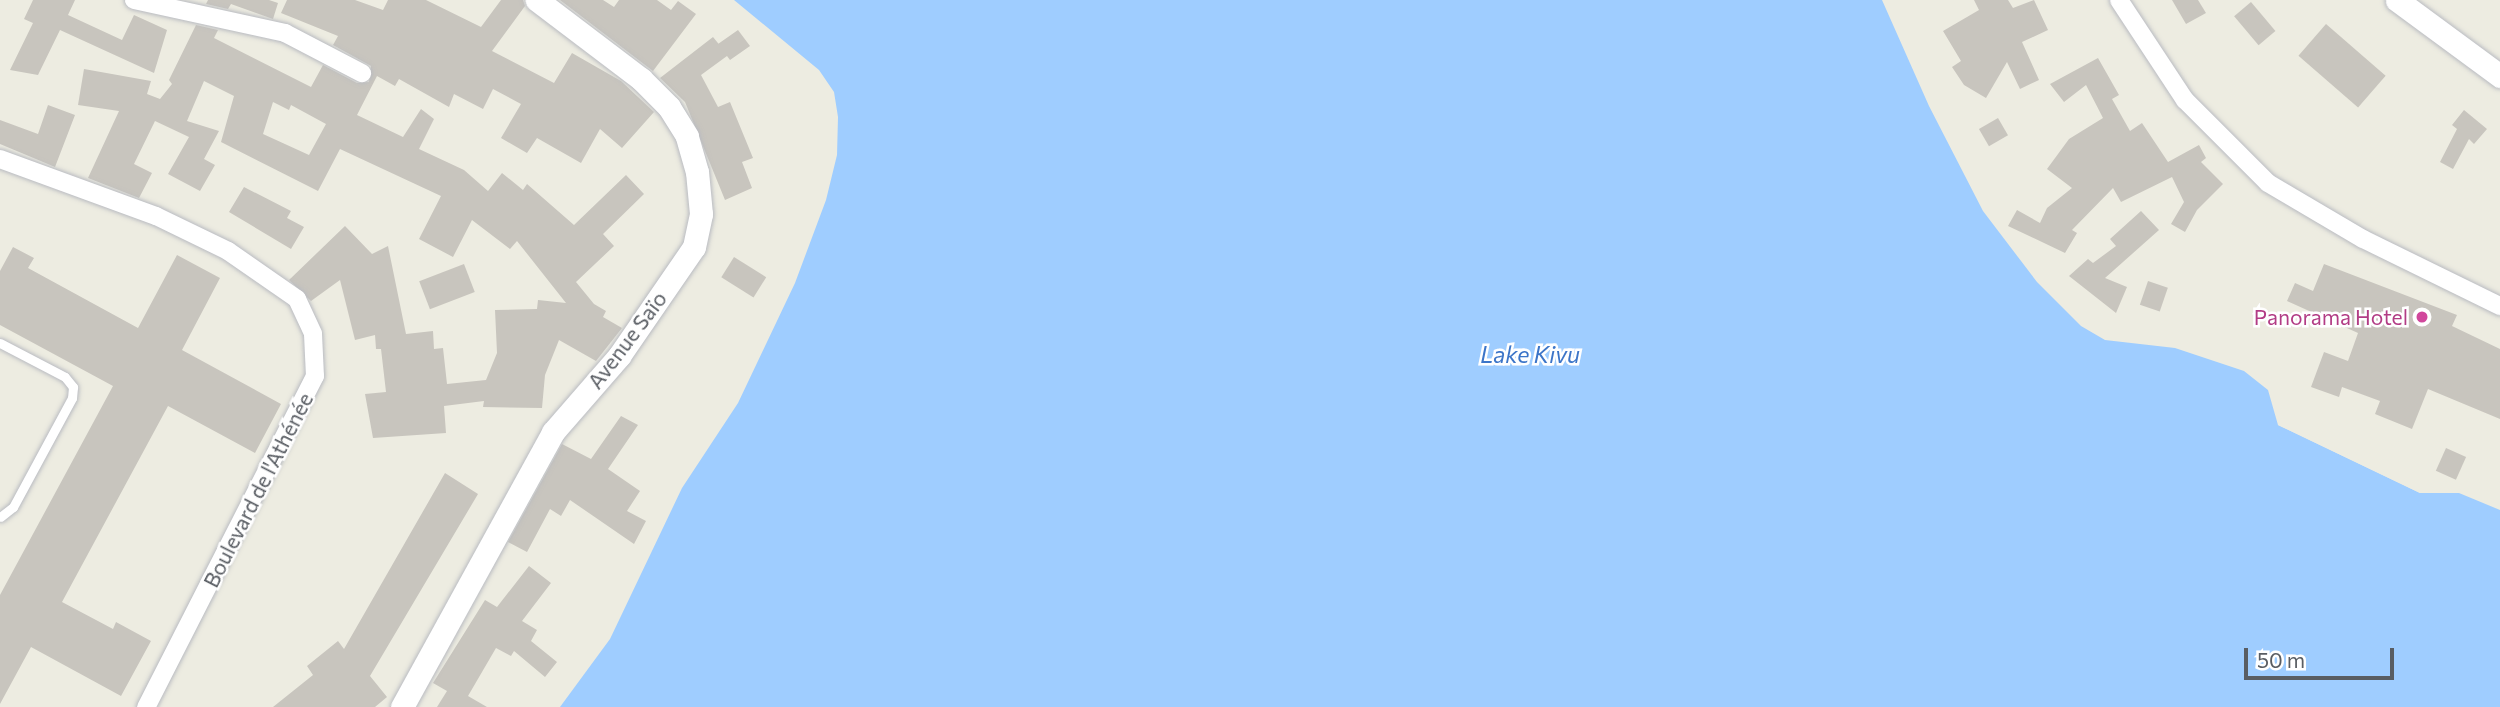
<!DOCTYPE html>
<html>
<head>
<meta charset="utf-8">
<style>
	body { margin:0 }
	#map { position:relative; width:2500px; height:707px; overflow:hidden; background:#edece1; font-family:Commissioner,sans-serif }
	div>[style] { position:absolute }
	.water>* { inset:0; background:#9fcdff }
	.pier>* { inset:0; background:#edece1 }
	.building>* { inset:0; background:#c8c5be; transform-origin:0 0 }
	.roads { filter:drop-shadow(0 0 2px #b9bbc1) drop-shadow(0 0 2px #b9bbc1) }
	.service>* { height:9px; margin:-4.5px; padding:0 4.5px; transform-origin:4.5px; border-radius:4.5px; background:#fff }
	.minor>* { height:18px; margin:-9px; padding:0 9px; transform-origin:9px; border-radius:9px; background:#fff }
	.tertiary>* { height:23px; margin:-11.5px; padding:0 11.5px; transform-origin:11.5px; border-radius:11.5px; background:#fff }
	.dots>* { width:19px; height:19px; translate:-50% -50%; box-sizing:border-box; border:4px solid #fff; border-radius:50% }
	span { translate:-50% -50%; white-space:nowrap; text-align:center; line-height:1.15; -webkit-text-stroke:5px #fff; paint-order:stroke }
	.hotel-label { font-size:21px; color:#b23c85 }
	.right { translate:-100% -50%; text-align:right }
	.street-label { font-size:21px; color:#595d63 }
	.water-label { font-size:23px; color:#3c75c8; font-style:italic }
	.scale { position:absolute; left:2244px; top:648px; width:150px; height:32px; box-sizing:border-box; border:4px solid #595d63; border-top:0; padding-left:9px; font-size:21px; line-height:24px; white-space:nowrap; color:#595d63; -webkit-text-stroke:5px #fff; paint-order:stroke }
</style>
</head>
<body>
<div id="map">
	<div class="water">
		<div style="clip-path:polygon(734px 0,1882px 0,1929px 106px,1983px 211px,2037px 282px,2081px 326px,2105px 340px,2175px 348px,2244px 371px,2268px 390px,2278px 425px,2420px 493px,2459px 493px,2500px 510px,2500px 707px,560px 707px,610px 639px,682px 488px,738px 403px,795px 283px,826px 200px,837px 155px,838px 117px,834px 92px,819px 70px)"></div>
	</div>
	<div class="pier">
		<div style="clip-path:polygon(2280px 420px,2421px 490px,2420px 493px,2278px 425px)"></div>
	</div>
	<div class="building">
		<div style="clip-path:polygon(33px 0,75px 0,68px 15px,122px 40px,134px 15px,167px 30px,154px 73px,60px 30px,38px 75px,10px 70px,33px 23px,24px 19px)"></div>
		<div style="clip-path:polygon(208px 0,269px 0,278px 3px,273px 19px,231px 4px,228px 9px,206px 4px)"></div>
		<div style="clip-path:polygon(evenodd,287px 0,355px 0,383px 10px,388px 0,426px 0,481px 27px,501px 0,523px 0,525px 6px,492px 51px,554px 83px,572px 53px,621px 81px,654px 112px,622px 148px,600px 129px,581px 163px,537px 138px,527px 153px,501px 138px,521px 104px,493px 89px,483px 109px,454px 94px,449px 107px,399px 79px,395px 86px,377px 76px,357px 115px,403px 137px,421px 109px,434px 119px,419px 149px,464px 170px,488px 191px,502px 173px,523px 190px,527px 184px,574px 225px,626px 175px,644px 194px,603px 234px,614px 246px,576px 282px,594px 304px,606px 311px,603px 317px,622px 328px,596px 361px,559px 340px,545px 375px,542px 408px,483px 407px,484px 401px,444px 406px,446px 433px,373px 438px,365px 394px,386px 392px,381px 349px,376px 349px,375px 335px,355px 340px,340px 280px,311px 301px,289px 280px,345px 226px,372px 254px,388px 246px,406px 334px,433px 331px,434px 349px,443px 348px,447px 384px,486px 380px,497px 353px,495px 310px,537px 309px,538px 300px,566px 303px,517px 241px,510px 249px,472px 220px,453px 257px,419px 239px,441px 196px,340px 149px,318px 191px,221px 142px,234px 96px,204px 81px,187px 121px,219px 131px,204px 159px,215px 165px,200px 191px,168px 174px,189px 137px,155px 121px,134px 164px,152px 173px,139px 198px,88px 178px,119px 111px,78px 105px,84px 69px,151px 81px,147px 94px,160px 99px,172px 84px,169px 80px,196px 25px,218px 30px,214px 38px,311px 87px,323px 65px,357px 83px,369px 82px,371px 66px,333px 45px,338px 36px,281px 13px,287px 0,273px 102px,289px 110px,291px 105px,326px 124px,309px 155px,263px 134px,273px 102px)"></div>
		<div style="clip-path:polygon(560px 0,603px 0,614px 7px,619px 0,657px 0,671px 10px,678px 1px,696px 14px,653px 71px)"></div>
		<div style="clip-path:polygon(1974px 0,2008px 0,2013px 8px,2034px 0,2048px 30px,2022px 42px,2039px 80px,2020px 89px,2007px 62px,1986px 98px,1964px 85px,1952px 67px,1961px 61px,1943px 31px,1979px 10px)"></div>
		<div style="clip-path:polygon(2172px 0,2198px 0,2206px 13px,2186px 24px)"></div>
		<div style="left:2251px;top:2px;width:38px;height:22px;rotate:50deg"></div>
		<div style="left:2326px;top:24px;width:79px;height:42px;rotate:41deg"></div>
		<div style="clip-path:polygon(738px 30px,750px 46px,730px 60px,727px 56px,701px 75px,718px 107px,730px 102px,753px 158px,742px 162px,752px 188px,725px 200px,685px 102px,660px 78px,713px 37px,722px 48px,718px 44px)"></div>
		<div style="clip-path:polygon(2098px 58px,2119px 95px,2112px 99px,2130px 131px,2142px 123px,2168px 162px,2199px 145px,2206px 158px,2201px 162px,2223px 184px,2197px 210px,2185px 232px,2171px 224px,2184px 202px,2172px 177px,2121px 202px,2113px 188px,2072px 230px,2077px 233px,2065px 253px,2008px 226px,2017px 210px,2040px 223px,2047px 208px,2072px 188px,2047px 169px,2069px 139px,2103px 118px,2086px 85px,2064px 102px,2050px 84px)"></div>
		<div style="clip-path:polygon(48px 105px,75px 115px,55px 167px,0 144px,0 120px,38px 134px)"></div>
		<div style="clip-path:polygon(2464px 110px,2487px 129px,2474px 144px,2469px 139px,2453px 169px,2440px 162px,2457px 129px,2452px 125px)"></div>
		<div style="left:1998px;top:118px;width:20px;height:22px;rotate:60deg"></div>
		<div style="clip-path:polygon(244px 187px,291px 211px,287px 218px,304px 227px,291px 249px,229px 212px)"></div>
		<div style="clip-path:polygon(2141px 211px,2159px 230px,2105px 278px,2127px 287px,2116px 313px,2069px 276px,2088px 259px,2093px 263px,2116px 246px,2110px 239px)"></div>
		<div style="clip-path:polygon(13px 247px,34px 258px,28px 268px,138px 328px,177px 255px,220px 278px,182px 350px,281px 404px,255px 453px,168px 406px,62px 602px,113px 629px,116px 622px,151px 641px,121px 696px,31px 647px,0 704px,0 595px,113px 386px,0 325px,0 271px)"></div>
		<div style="left:734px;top:257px;width:38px;height:24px;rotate:32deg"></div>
		<div style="left:464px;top:264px;width:30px;height:48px;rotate:69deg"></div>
		<div style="clip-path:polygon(2324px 264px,2457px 315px,2452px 326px,2500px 349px,2500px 419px,2428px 389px,2412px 429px,2375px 414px,2380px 401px,2342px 387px,2339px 397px,2311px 387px,2324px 352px,2348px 361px,2358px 333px,2287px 301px,2295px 283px,2313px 291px)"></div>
		<div style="left:2148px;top:281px;width:21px;height:25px;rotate:19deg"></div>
		<div style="clip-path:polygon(621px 416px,638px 425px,608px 469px,640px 491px,627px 511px,646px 521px,634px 544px,570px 500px,561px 516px,550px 509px,527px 552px,508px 542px,562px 444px,591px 459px)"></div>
		<div style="left:2446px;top:448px;width:22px;height:25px;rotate:24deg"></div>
		<div style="clip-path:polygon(445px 473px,478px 494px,370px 676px,387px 697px,375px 707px,273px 707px,313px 675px,307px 666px,338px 641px,344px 649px)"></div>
		<div style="clip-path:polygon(529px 566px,551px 583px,522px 621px,537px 630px,531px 641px,557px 662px,545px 677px,514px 651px,511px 656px,496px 648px,468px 696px,487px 707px,437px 707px,447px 691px,433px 683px,485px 600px,497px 607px)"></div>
	</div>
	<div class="roads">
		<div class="service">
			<div style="left:0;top:343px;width:73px;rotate:27.6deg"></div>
			<div style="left:65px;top:377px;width:13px;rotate:51deg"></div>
			<div style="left:73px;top:387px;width:11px;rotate:95deg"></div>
			<div style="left:72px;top:398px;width:124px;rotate:118.4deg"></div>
			<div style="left:13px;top:507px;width:16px;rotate:142deg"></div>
		</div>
		<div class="minor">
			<div style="left:134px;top:0;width:155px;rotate:12.3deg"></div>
			<div style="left:285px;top:33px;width:87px;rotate:27.5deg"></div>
			<div style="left:2119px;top:0;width:120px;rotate:56.6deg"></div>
			<div style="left:2185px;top:100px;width:117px;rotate:45deg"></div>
			<div style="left:2268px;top:183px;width:110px;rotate:30.5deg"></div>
			<div style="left:2363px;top:239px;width:153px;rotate:26.1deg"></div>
			<div style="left:0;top:159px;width:166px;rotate:20.1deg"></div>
			<div style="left:156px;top:216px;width:80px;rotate:25.9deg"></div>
			<div style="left:228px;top:251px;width:84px;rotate:34.8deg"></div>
			<div style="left:297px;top:299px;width:38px;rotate:65deg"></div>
			<div style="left:313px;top:334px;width:42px;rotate:87.3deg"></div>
			<div style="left:315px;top:376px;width:372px;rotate:117deg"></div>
		</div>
		<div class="tertiary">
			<div style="left:2397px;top:0;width:128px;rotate:36.4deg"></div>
			<div style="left:402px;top:707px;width:314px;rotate:-61.2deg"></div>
			<div style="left:553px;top:432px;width:101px;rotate:-49deg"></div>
			<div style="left:619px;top:356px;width:132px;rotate:-55.5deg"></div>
			<div style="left:694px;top:247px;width:34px;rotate:-78deg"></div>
			<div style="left:701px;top:214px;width:42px;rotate:-95.4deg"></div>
			<div style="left:697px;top:172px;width:37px;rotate:-106deg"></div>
			<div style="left:687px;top:136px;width:34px;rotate:-122deg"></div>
			<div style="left:669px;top:107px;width:40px;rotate:-135deg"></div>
			<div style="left:641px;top:79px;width:131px;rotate:-142.8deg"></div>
		</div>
	</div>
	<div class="dots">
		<div style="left:2422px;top:317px;background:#d1479c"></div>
	</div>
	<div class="hotel-label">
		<span class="right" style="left:2408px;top:317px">Panorama Hotel</span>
	</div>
	<div class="street-label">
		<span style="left:627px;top:340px;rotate:-53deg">Avenue Saïo</span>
		<span style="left:258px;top:490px;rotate:-63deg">Boulevard de l'Athénée</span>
	</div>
	<div class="water-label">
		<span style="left:1530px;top:354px">Lake Kivu</span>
	</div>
	<div class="scale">50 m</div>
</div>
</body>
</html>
